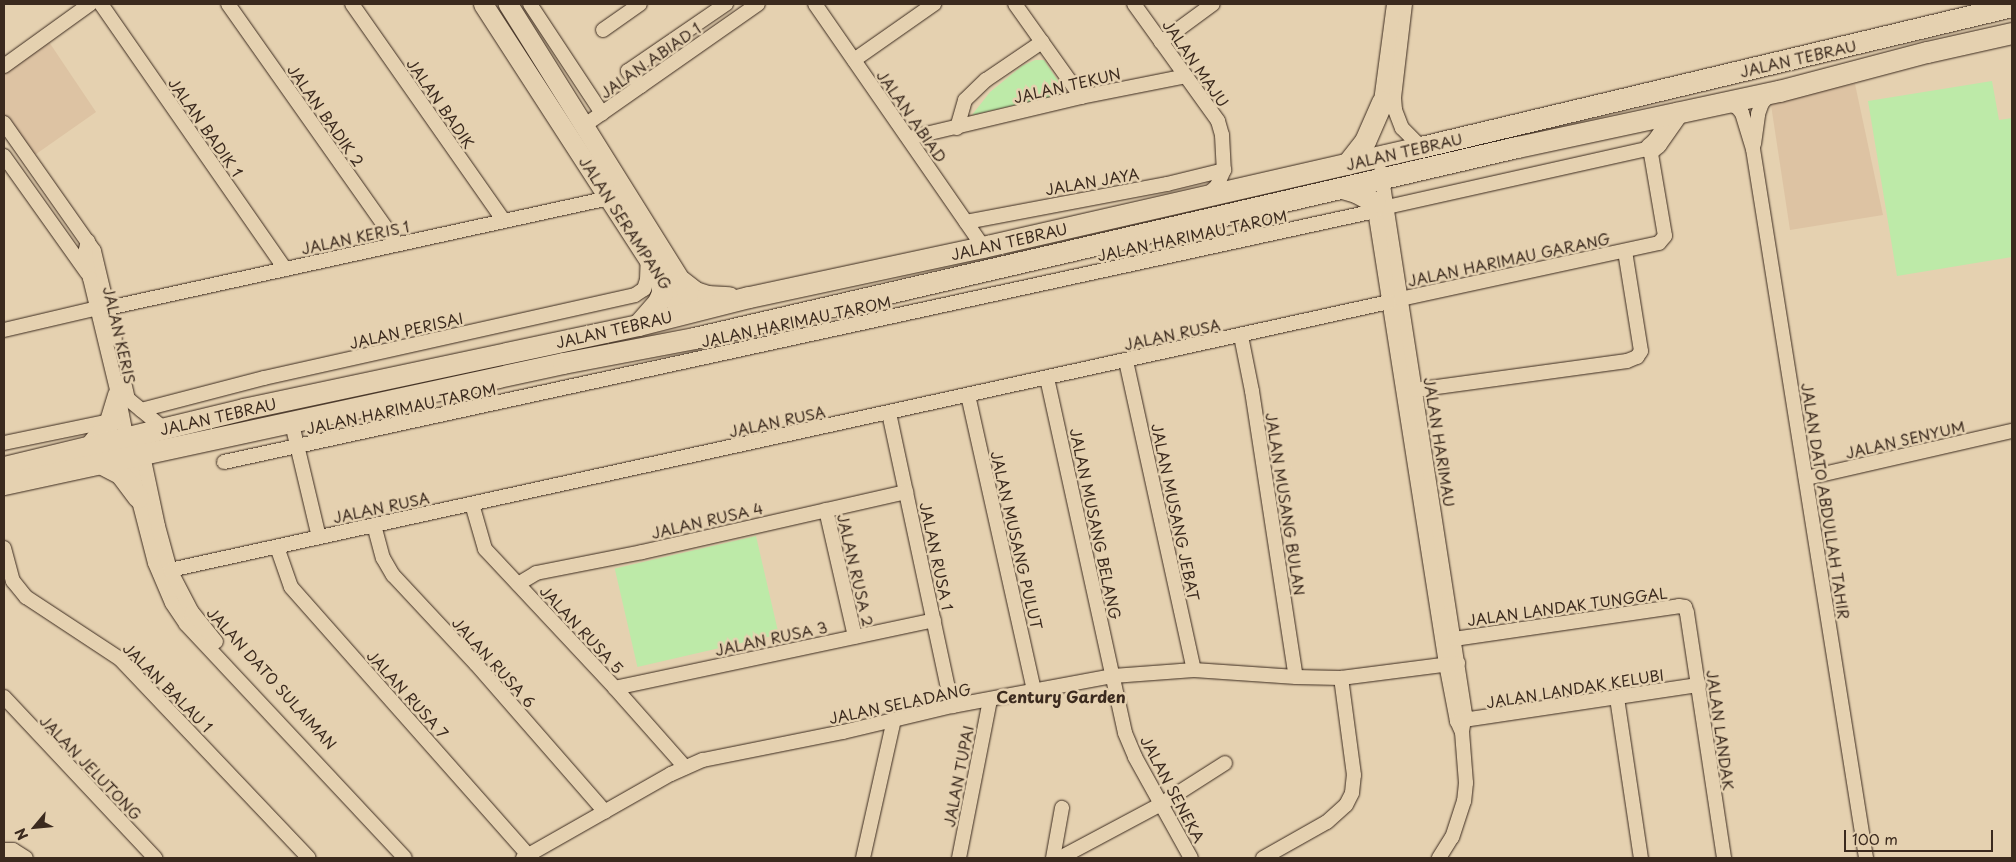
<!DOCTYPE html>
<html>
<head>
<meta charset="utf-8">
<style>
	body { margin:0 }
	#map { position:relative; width:2016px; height:862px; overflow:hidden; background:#e5d1b0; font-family:"Playpen Sans",sans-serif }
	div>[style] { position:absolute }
	.built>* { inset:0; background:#ddc3a3 }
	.green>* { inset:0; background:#bdeaa8; transform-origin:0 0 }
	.roads { filter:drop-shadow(0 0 1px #3b2a1e) drop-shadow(0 0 1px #3b2a1e) }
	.minor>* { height:14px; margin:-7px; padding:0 7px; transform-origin:7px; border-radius:7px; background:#e5d1b0 }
	.major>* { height:19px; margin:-9.5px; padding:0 9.5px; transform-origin:9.5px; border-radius:9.5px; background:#e5d1b0 }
	.highway>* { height:21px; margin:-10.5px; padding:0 10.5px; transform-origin:10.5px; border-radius:10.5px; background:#e5d1b0 }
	span { translate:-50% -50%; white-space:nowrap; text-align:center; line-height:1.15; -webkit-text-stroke:5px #e5d1b0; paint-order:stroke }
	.street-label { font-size:15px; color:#3b2a1e }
	.neighbourhood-label { font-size:16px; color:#3b2a1e; font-weight:700 }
	.frame { position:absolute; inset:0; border:5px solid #3b2a1e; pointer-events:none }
	.north { position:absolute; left:10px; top:802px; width:50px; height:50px; -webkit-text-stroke:4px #e5d1b0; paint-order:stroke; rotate:242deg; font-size:14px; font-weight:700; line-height:20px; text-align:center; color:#3b2a1e }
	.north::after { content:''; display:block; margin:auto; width:18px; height:22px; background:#3b2a1e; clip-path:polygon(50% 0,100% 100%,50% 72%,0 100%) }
	.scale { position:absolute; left:1844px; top:830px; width:149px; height:22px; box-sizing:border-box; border:2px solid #3b2a1e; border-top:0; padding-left:6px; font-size:15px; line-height:18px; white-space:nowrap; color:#3b2a1e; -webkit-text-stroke:4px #e5d1b0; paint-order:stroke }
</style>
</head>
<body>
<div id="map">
	<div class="built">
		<div style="clip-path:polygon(45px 36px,96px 112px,29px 159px,4px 123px,4px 66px)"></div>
		<div style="clip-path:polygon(1855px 84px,1883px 215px,1790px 230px,1771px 105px,1778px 97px)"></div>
	</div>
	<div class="green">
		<div style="clip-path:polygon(1035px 60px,1044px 60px,1062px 87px,1060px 93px,1056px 96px,972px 115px,990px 92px,1022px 66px)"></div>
		<div style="clip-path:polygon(1992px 81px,1999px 120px,2012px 118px,2012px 257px,1897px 276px,1868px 101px)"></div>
		<div style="left:756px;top:536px;width:101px;height:145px;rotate:77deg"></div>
	</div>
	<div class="roads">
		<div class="minor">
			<div style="left:101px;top:4px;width:323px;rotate:55.2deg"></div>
			<div style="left:228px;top:4px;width:294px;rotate:54.8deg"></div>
			<div style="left:352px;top:4px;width:265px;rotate:55deg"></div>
			<div style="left:530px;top:4px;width:131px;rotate:56.6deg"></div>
			<div style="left:815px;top:4px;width:295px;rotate:55.3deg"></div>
			<div style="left:1015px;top:4px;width:114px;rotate:54.6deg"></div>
			<div style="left:1134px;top:4px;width:144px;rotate:54.3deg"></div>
			<div style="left:1218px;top:121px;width:15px;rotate:74deg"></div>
			<div style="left:1222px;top:135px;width:35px;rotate:87deg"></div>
			<div style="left:1224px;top:170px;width:17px;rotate:114deg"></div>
			<div style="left:1217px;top:186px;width:13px;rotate:138deg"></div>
			<div style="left:1405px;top:4px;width:95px;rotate:96.7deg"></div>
			<div style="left:1394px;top:98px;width:12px;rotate:85deg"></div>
			<div style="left:1395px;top:110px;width:19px;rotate:69deg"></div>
			<div style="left:1402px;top:128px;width:27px;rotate:45deg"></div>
			<div style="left:603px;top:30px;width:45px;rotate:-35.1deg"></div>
			<div style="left:1161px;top:42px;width:64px;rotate:-36.2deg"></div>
			<div style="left:854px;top:60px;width:98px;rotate:-35deg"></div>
			<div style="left:4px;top:66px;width:106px;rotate:-35.8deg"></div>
			<div style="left:641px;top:86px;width:20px;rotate:-131deg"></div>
			<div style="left:628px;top:71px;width:119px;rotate:-34.4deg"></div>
			<div style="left:1726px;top:103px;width:12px;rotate:20deg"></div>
			<div style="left:1737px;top:107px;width:8px;rotate:50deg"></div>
			<div style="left:1742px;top:113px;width:38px;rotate:73deg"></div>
			<div style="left:1753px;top:149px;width:718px;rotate:80.94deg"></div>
			<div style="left:1380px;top:109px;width:106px;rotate:-82.4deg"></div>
			<div style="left:4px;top:123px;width:156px;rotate:54.9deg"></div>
			<div style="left:94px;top:251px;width:90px;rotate:76.6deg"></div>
			<div style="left:585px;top:125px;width:211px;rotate:-35deg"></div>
			<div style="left:957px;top:128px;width:29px;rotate:-74deg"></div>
			<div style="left:965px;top:100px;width:29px;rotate:-44deg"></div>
			<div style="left:986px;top:80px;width:68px;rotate:-34.2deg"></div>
			<div style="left:909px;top:138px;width:177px;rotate:-13.4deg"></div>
			<div style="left:1081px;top:97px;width:107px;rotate:-11.3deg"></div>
			<div style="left:1754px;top:144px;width:30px;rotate:-82deg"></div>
			<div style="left:1758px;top:114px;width:12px;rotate:-70deg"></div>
			<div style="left:1762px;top:103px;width:13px;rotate:-48deg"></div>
			<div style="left:4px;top:156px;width:143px;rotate:54.6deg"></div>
			<div style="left:1381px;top:172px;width:548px;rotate:81.19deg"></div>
			<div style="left:1465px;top:714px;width:17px;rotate:100deg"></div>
			<div style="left:1374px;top:204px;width:466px;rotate:81.1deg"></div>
			<div style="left:1446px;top:664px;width:58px;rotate:79.1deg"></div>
			<div style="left:1457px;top:721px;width:12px;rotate:66deg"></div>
			<div style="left:1462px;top:732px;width:51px;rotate:85.5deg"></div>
			<div style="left:1466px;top:783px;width:18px;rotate:96deg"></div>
			<div style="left:1464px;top:801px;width:38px;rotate:108deg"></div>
			<div style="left:1452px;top:837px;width:25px;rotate:122deg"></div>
			<div style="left:1387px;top:207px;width:270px;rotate:-12.6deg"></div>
			<div style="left:1650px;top:148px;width:89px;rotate:80.3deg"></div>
			<div style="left:1665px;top:236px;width:9px;rotate:131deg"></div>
			<div style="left:1659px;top:243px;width:264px;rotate:167.8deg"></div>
			<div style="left:966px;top:222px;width:205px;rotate:-10.7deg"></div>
			<div style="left:1167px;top:184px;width:59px;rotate:-13.8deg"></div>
			<div style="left:1252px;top:238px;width:33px;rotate:-74deg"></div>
			<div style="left:88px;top:241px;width:12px;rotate:104deg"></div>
			<div style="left:85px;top:253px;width:25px;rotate:79deg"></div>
			<div style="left:90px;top:278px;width:119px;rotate:76.4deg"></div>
			<div style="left:118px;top:394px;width:105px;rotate:79deg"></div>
			<div style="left:138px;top:497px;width:68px;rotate:75.6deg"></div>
			<div style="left:155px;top:563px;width:43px;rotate:67deg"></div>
			<div style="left:172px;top:603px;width:25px;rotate:56deg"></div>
			<div style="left:186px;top:624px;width:320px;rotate:46.9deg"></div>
			<div style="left:108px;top:308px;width:513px;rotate:-12.38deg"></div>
			<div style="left:4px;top:330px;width:97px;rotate:-13.2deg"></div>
			<div style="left:1241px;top:336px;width:56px;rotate:78.7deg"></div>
			<div style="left:1252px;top:391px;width:289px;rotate:81.3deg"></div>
			<div style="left:1126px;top:361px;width:316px;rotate:77.6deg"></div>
			<div style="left:1047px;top:378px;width:363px;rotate:77.6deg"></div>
			<div style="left:1125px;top:733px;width:26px;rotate:67deg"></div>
			<div style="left:1135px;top:757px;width:115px;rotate:61deg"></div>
			<div style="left:124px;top:382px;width:17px;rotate:77deg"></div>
			<div style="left:128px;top:399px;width:45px;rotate:39.6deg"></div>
			<div style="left:1415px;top:390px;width:214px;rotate:-7.8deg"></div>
			<div style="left:1627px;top:361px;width:11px;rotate:-22deg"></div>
			<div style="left:1637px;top:357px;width:7px;rotate:-56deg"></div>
			<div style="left:1641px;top:351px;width:101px;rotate:-99.1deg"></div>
			<div style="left:968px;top:395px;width:303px;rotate:77.4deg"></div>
			<div style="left:141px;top:410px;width:127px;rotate:-14.6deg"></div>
			<div style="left:264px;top:378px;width:380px;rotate:-12.6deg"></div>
			<div style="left:635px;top:295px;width:11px;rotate:-34deg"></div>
			<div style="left:644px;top:289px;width:9px;rotate:-72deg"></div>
			<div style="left:647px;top:280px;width:24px;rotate:-88deg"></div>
			<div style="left:889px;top:413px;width:300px;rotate:77.9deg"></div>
			<div style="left:292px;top:424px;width:116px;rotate:76.6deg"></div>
			<div style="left:4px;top:443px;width:108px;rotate:-11.7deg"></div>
			<div style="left:141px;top:446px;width:82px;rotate:78deg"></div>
			<div style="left:158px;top:526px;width:46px;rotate:74.7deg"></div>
			<div style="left:170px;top:570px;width:47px;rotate:62.4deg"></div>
			<div style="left:192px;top:612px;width:38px;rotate:51deg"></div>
			<div style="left:224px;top:462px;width:1178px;rotate:-12.3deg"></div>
			<div style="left:1806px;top:478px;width:211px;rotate:-12.9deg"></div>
			<div style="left:472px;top:504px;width:47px;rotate:73.9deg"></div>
			<div style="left:485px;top:549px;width:190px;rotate:46.9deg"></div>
			<div style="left:615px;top:688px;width:106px;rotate:48.5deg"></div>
			<div style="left:826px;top:510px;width:130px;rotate:77.1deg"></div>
			<div style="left:374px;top:525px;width:34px;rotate:75deg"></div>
			<div style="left:383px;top:558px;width:20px;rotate:60deg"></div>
			<div style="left:393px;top:575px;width:122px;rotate:47deg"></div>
			<div style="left:476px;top:664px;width:196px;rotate:48.9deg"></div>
			<div style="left:277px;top:547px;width:42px;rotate:70.7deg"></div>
			<div style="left:291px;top:587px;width:362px;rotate:48.5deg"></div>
			<div style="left:4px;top:548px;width:34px;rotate:75deg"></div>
			<div style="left:13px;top:581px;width:21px;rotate:51deg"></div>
			<div style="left:26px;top:597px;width:113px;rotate:33.4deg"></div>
			<div style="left:120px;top:659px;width:274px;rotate:46.5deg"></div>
			<div style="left:170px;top:570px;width:1248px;rotate:-12.4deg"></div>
			<div style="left:518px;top:584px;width:21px;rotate:-31deg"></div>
			<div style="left:536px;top:573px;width:108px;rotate:-11.2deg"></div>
			<div style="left:642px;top:552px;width:271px;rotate:-12.8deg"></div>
			<div style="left:1454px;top:639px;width:227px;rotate:-8.3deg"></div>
			<div style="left:1679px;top:606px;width:6px;rotate:9deg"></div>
			<div style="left:1685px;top:607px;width:6px;rotate:72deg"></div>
			<div style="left:1687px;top:613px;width:248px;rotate:81.4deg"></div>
			<div style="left:615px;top:688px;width:326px;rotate:-12deg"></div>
			<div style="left:4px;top:697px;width:221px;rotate:46.8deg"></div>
			<div style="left:1617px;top:698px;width:162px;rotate:81.5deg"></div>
			<div style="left:1457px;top:721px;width:245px;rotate:-8.5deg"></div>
			<div style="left:4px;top:850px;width:9px"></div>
			<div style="left:13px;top:850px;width:15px;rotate:32deg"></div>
			<div style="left:523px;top:858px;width:170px;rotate:-29.6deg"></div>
			<div style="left:671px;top:774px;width:35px;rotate:-24deg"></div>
			<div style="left:703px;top:760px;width:143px;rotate:-11.3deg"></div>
			<div style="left:843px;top:732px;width:112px;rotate:-13.4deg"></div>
			<div style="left:952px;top:706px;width:164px;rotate:-10.6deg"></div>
			<div style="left:1113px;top:676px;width:81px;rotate:-4.2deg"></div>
			<div style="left:1194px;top:670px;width:102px;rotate:3.9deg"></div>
			<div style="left:1296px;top:677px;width:45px;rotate:1.3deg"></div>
			<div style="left:1341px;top:678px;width:118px;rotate:-7.3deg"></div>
			<div style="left:863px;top:858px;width:142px;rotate:-77.4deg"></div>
			<div style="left:959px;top:858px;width:161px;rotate:-78.9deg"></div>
			<div style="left:1053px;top:858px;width:51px;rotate:-79.8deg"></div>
			<div style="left:1060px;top:858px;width:115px;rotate:-28.1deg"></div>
			<div style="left:1161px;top:804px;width:76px;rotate:-32.6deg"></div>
			<div style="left:1263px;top:858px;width:73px;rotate:-29.4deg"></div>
			<div style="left:1327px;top:822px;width:25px;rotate:-42deg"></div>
			<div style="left:1346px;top:805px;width:13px;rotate:-63deg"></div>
			<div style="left:1352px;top:793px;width:18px;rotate:-84deg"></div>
			<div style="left:1354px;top:775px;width:98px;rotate:-97.6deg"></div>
		</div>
		<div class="major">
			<div style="left:483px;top:4px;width:359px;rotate:57.1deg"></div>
			<div style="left:678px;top:305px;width:13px;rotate:32deg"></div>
			<div style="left:689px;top:312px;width:14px;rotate:-86deg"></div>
			<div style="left:690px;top:298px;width:19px;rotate:-118deg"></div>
			<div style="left:681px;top:281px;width:327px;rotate:-122deg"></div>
		</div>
		<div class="highway">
			<div style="left:1650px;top:148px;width:8px;rotate:-40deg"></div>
			<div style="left:1656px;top:143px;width:37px;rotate:-55deg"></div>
			<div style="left:1347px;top:164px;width:29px;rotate:-52deg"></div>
			<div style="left:1365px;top:141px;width:43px;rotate:-66.4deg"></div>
			<div style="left:1342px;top:188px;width:15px;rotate:16deg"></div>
			<div style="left:1356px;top:192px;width:21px;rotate:29deg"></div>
			<div style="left:681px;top:281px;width:18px;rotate:38deg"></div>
			<div style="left:695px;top:292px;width:13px;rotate:18deg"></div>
			<div style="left:707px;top:296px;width:22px;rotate:3deg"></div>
			<div style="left:638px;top:325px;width:30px;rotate:-49deg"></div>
			<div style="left:658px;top:302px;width:10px;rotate:-66deg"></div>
			<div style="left:662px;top:293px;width:16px;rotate:-94deg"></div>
			<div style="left:90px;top:446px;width:32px;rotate:-51deg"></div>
			<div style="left:110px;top:421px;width:28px;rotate:-73deg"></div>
			<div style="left:102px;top:464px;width:20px;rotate:27deg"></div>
			<div style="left:120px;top:473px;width:30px;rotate:53deg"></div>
			<div style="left:4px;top:467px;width:246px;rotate:-13.6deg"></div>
			<div style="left:243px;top:409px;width:404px;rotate:-12deg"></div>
			<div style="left:638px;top:325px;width:114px;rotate:-14.2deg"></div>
			<div style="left:749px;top:297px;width:239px;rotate:-12.1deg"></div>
			<div style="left:983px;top:247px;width:449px;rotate:-12.9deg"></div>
			<div style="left:1421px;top:147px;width:608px;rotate:-13.42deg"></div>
			<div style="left:4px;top:484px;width:572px;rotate:-12.21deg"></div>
			<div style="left:563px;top:363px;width:133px;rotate:-10.8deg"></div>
			<div style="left:694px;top:338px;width:845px;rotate:-13.07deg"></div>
			<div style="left:1517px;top:147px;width:268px;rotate:-12.1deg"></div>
			<div style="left:1779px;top:91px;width:153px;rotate:-14.8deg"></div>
			<div style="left:1927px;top:52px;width:87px;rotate:-12.6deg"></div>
		</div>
	</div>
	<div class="street-label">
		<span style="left:1798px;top:58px;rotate:-13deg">JALAN TEBRAU</span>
		<span style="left:650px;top:60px;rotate:-35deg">JALAN ABIAD 1</span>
		<span style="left:1196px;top:63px;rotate:55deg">JALAN MAJU</span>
		<span style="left:1067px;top:85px;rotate:-13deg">JALAN TEKUN</span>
		<span style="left:441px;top:103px;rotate:55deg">JALAN BADIK</span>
		<span style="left:326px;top:115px;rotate:55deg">JALAN BADIK 2</span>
		<span style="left:912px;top:116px;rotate:55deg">JALAN ABIAD</span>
		<span style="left:206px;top:127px;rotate:55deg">JALAN BADIK 1</span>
		<span style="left:1404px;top:151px;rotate:-13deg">JALAN TEBRAU</span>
		<span style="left:1092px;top:181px;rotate:-10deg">JALAN JAYA</span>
		<span style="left:626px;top:223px;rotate:57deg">JALAN SERAMPANG</span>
		<span style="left:1192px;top:235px;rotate:-12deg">JALAN HARIMAU TAROM</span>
		<span style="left:355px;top:237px;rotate:-12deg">JALAN KERIS 1</span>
		<span style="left:1009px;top:241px;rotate:-13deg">JALAN TEBRAU</span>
		<span style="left:1509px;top:259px;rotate:-12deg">JALAN HARIMAU GARANG</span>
		<span style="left:796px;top:321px;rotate:-12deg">JALAN HARIMAU TAROM</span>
		<span style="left:614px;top:329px;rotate:-13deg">JALAN TEBRAU</span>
		<span style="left:406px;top:330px;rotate:-13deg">JALAN PERISAI</span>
		<span style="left:1172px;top:334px;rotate:-12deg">JALAN RUSA</span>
		<span style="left:120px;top:335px;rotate:77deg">JALAN KERIS</span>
		<span style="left:401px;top:408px;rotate:-12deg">JALAN HARIMAU TAROM</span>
		<span style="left:218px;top:416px;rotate:-13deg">JALAN TEBRAU</span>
		<span style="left:777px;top:421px;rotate:-12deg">JALAN RUSA</span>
		<span style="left:1905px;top:439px;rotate:-13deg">JALAN SENYUM</span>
		<span style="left:1440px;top:442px;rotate:81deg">JALAN HARIMAU</span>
		<span style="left:1826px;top:501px;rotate:81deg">JALAN DATO ABDULLAH TAHIR</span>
		<span style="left:1286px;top:504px;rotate:81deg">JALAN MUSANG BULAN</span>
		<span style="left:381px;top:507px;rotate:-12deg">JALAN RUSA</span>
		<span style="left:1176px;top:512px;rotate:78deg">JALAN MUSANG JEBAT</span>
		<span style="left:707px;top:520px;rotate:-13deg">JALAN RUSA 4</span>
		<span style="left:1096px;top:524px;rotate:78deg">JALAN MUSANG BELANG</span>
		<span style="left:1017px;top:540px;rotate:77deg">JALAN MUSANG PULUT</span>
		<span style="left:937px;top:556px;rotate:78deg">JALAN RUSA 1</span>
		<span style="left:856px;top:570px;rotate:77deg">JALAN RUSA 2</span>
		<span style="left:1567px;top:606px;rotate:-8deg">JALAN LANDAK TUNGGAL</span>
		<span style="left:582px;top:629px;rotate:47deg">JALAN RUSA 5</span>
		<span style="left:771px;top:638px;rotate:-12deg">JALAN RUSA 3</span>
		<span style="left:494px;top:662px;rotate:48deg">JALAN RUSA 6</span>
		<span style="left:272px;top:678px;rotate:48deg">JALAN DATO SULAIMAN</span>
		<span style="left:168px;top:687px;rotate:45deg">JALAN BALAU 1</span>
		<span style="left:1575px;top:688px;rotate:-9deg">JALAN LANDAK KELUBI</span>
		<span style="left:408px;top:694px;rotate:48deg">JALAN RUSA 7</span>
		<span style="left:900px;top:703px;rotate:-12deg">JALAN SELADANG</span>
		<span style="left:1721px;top:730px;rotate:82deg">JALAN LANDAK</span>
		<span style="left:91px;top:767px;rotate:46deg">JALAN JELUTONG</span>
		<span style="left:958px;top:776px;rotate:-79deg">JALAN TUPAI</span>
		<span style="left:1173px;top:789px;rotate:62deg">JALAN SENEKA</span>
	</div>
	<div class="neighbourhood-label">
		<span style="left:1061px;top:696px">Century Garden</span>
	</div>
	<div class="frame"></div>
	<div class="north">N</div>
	<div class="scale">100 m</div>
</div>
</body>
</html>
